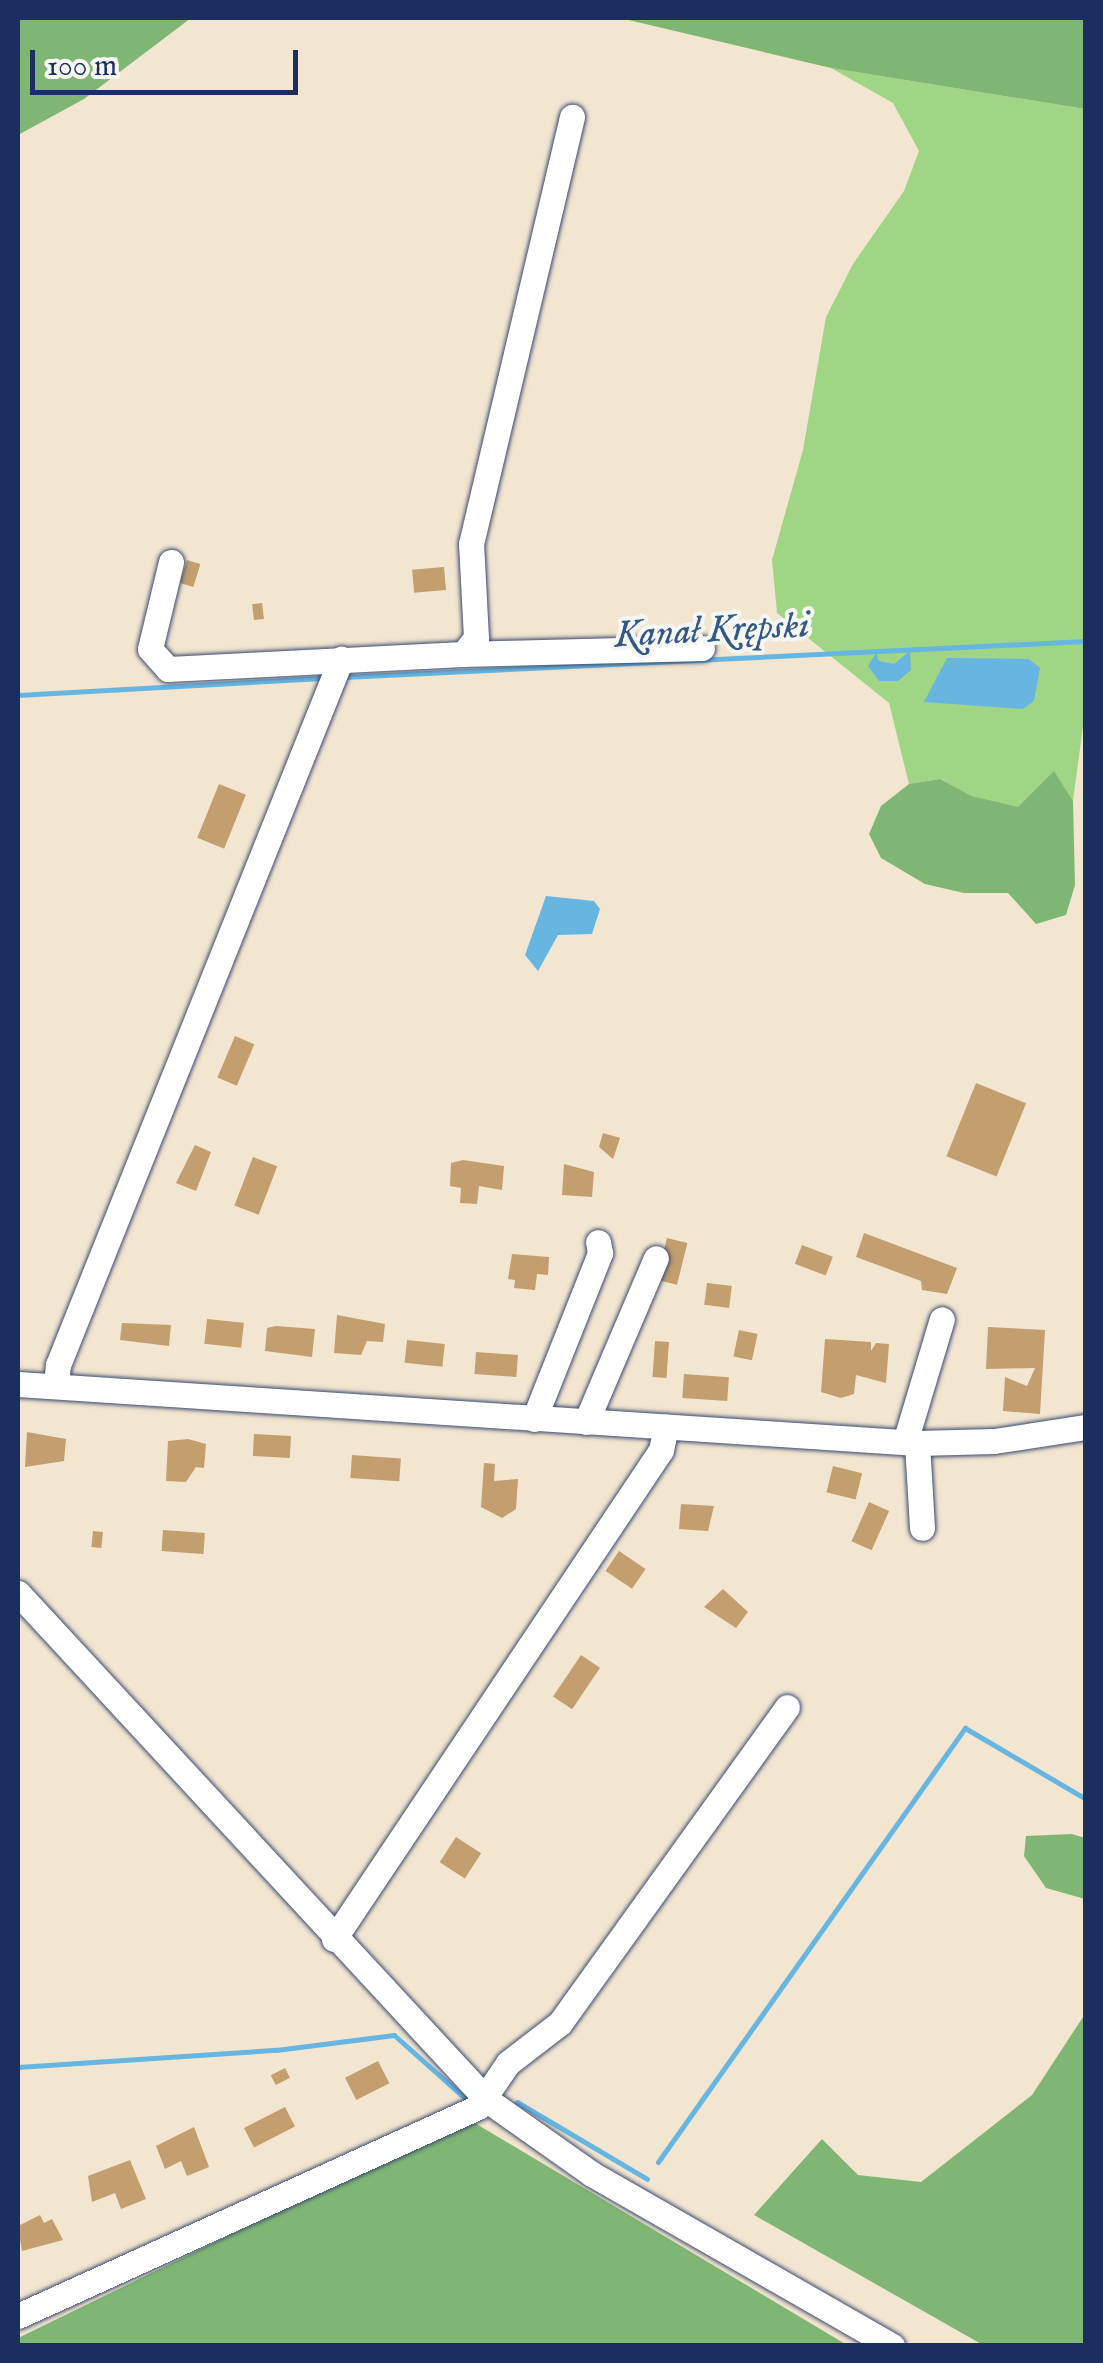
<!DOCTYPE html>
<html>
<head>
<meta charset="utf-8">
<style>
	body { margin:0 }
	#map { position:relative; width:1103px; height:2363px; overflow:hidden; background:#f2e6d1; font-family:"IM FELL English",serif }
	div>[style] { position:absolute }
	.green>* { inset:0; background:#a0d586 }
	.forest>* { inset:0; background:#80b673 }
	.water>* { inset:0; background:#66b6e1 }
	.stream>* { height:5px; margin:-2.5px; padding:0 2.5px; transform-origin:2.5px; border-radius:2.5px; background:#66b6e1 }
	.building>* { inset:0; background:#c39e6e; transform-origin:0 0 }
	.roads { filter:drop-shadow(0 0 2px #3b4a6f) drop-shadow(0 0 2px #3b4a6f) }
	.minor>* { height:25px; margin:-12.5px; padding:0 12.5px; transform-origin:12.5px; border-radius:12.5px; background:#fff }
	span { translate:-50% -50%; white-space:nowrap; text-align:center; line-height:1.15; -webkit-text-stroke:8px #f6f6f2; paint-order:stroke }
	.water-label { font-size:38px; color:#325885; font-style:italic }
	.frame { position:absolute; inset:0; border:20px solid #1b2f5e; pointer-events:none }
	.scale { position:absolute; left:30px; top:50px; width:268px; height:45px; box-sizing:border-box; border:5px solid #1b2f5e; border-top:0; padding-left:12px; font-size:30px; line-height:35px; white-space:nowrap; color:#1b2f5e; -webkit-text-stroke:8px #f6f6f2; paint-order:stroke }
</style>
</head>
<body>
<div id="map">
	<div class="green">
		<div style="clip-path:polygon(831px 68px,1085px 109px,1086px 704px,1073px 801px,1054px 772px,1018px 808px,972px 796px,940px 779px,909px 784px,889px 703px,777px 613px,772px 560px,803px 450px,826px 317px,853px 264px,904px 191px,919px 151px,893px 103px)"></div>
	</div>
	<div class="forest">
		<div style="clip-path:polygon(18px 18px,191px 18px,84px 99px,18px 135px)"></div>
		<div style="clip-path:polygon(620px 18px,1085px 18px,1085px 109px,831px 68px)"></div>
		<div style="clip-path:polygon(1054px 771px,1073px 801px,1075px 885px,1066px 915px,1036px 924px,1008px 893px,964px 893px,925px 884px,881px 858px,869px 834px,881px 806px,909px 784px,940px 779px,972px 796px,1018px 807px)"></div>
		<div style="clip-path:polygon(1072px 1834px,1085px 1838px,1085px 1899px,1046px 1888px,1024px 1856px,1026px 1836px)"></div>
		<div style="clip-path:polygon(1085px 2014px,1085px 2345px,983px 2345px,754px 2215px,822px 2139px,858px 2175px,921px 2182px,1032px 2095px)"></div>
		<div style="clip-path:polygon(468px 2119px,847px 2345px,18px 2346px,18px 2338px)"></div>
	</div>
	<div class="water">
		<div style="clip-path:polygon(910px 651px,911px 670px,898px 681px,879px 681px,868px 666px,876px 653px,879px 661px,894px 664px)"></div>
		<div style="clip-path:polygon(947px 658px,1029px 659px,1040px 668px,1034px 701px,1023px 709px,924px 702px)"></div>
		<div style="clip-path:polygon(546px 896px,594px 901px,600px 909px,592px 934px,558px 935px,538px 971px,525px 955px)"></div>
	</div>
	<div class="stream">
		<div style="left:344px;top:677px;width:743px;rotate:-2.78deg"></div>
		<div style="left:18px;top:695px;width:305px;rotate:-3.2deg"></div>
		<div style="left:18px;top:2067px;width:259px;rotate:-3.8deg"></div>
		<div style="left:276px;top:2050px;width:119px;rotate:-7.2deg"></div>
		<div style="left:394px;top:2035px;width:98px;rotate:41.7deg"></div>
		<div style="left:517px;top:2102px;width:151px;rotate:30.6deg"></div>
		<div style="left:658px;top:2162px;width:532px;rotate:-54.73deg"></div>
		<div style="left:965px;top:1728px;width:140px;rotate:30.4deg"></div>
	</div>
	<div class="building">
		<div style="left:187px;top:560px;width:14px;height:24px;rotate:17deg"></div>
		<div style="left:444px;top:567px;width:23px;height:32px;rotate:85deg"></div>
		<div style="left:262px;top:603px;width:16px;height:10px;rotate:83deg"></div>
		<div style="left:219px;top:784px;width:29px;height:58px;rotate:22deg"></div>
		<div style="left:235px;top:1036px;width:21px;height:45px;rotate:23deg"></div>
		<div style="left:976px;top:1083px;width:54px;height:79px;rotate:22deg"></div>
		<div style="clip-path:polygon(603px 1133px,620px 1138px,613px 1159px,599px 1147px)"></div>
		<div style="clip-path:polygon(195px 1145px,211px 1152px,196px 1191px,176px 1183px)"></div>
		<div style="left:253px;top:1157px;width:26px;height:52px;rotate:21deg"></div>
		<div style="clip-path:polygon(463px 1160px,504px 1166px,502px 1190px,479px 1186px,477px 1204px,460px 1203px,461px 1188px,450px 1186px,451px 1163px)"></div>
		<div style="clip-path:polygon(564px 1164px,594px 1172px,592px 1197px,562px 1195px)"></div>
		<div style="clip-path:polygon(864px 1233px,957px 1268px,947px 1294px,922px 1290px,921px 1281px,856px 1257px)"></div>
		<div style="left:667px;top:1238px;width:21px;height:43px;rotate:14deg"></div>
		<div style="left:802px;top:1245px;width:33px;height:20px;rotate:21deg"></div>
		<div style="clip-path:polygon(512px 1254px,549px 1257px,548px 1275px,537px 1274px,535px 1290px,514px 1288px,515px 1280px,508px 1279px)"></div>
		<div style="left:707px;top:1283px;width:25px;height:22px;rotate:7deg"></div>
		<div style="clip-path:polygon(337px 1315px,385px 1324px,383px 1342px,367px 1341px,361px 1355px,334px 1353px)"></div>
		<div style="left:207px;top:1319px;width:37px;height:25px;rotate:6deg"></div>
		<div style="clip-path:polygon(122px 1323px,171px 1325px,169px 1346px,120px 1340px)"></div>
		<div style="clip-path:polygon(276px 1326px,315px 1329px,312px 1357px,265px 1351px,267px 1328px)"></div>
		<div style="clip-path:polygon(988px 1327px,1045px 1330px,1040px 1414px,1003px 1411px,1005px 1377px,1027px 1386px,1035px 1368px,986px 1369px)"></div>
		<div style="left:739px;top:1330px;width:19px;height:27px;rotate:12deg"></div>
		<div style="clip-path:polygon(825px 1339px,871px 1342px,871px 1351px,876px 1343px,889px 1344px,886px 1383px,856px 1375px,854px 1394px,841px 1398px,821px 1392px)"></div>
		<div style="left:407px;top:1340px;width:38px;height:23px;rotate:6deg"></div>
		<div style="left:655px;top:1341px;width:14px;height:36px;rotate:4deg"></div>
		<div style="left:476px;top:1352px;width:42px;height:22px;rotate:4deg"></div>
		<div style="left:684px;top:1374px;width:45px;height:24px;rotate:4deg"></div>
		<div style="clip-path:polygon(27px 1432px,66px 1439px,64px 1461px,25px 1467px)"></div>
		<div style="left:254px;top:1434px;width:37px;height:22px;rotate:3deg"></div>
		<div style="clip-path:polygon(188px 1439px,206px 1444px,204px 1468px,196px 1467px,186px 1482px,166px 1481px,168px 1441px)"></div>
		<div style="left:352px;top:1455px;width:49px;height:23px;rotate:4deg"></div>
		<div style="clip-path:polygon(484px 1463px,495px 1464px,494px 1481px,518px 1479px,516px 1509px,502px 1518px,481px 1507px)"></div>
		<div style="left:833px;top:1466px;width:30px;height:27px;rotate:14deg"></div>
		<div style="left:869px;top:1502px;width:22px;height:43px;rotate:24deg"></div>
		<div style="clip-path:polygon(681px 1504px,714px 1506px,708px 1531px,679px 1529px)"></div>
		<div style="left:163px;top:1530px;width:42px;height:21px;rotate:4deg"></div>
		<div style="left:93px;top:1531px;width:10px;height:16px;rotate:6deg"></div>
		<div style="left:619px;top:1551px;width:32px;height:24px;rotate:34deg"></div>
		<div style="clip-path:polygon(723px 1589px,748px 1612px,736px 1628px,704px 1607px)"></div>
		<div style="left:581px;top:1655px;width:23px;height:50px;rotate:34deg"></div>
		<div style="left:456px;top:1837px;width:30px;height:30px;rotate:33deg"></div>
		<div style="left:378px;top:2061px;width:25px;height:37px;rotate:63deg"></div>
		<div style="left:285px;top:2068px;width:11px;height:16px;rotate:63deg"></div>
		<div style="left:285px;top:2107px;width:22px;height:46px;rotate:63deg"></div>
		<div style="clip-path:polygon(194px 2127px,209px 2167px,187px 2176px,181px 2161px,165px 2169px,156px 2146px)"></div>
		<div style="clip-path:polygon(130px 2160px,146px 2199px,121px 2209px,115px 2193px,92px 2202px,88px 2176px)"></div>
		<div style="clip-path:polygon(40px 2215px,44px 2223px,52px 2219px,63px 2240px,22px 2251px,18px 2226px)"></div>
	</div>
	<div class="roads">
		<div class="minor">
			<div style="left:171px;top:562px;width:89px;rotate:103.6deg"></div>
			<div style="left:150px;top:649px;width:27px;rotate:48deg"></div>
			<div style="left:168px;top:669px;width:295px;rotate:-2.9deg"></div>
			<div style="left:463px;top:654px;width:21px;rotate:-51deg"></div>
			<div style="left:476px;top:638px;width:94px;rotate:-93deg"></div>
			<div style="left:471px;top:544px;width:439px;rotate:-76.7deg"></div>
			<div style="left:463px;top:654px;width:239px;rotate:-1.4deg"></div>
			<div style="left:18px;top:1384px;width:901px;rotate:3.75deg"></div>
			<div style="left:917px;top:1443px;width:77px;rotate:-1.5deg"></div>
			<div style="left:994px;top:1441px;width:93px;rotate:-8.7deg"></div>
			<div style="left:56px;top:1386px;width:21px;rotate:-85deg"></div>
			<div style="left:58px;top:1365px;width:761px;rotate:-68.16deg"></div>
			<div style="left:534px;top:1419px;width:179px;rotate:-68.3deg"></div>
			<div style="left:600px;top:1253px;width:11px;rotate:-100deg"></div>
			<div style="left:586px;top:1422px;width:178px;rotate:-66.9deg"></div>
			<div style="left:905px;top:1442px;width:128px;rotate:-73.3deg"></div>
			<div style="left:917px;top:1443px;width:85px;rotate:86.6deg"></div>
			<div style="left:18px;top:1593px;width:691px;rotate:47.23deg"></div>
			<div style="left:487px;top:2100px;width:128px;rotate:35.2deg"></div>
			<div style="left:592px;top:2174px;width:346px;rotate:29.8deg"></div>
			<div style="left:334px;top:1939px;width:588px;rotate:-56.23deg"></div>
			<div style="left:661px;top:1450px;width:24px;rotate:-78deg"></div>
			<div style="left:18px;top:2316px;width:505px;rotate:-24.43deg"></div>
			<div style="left:478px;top:2107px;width:53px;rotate:-55.7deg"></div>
			<div style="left:508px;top:2063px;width:66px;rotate:-37.6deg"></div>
			<div style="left:560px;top:2023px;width:389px;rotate:-54.3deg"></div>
		</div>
	</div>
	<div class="water-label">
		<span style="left:712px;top:632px;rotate:-3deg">Kanał Krępski</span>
	</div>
	<div class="frame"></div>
	<div class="scale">100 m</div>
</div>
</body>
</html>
